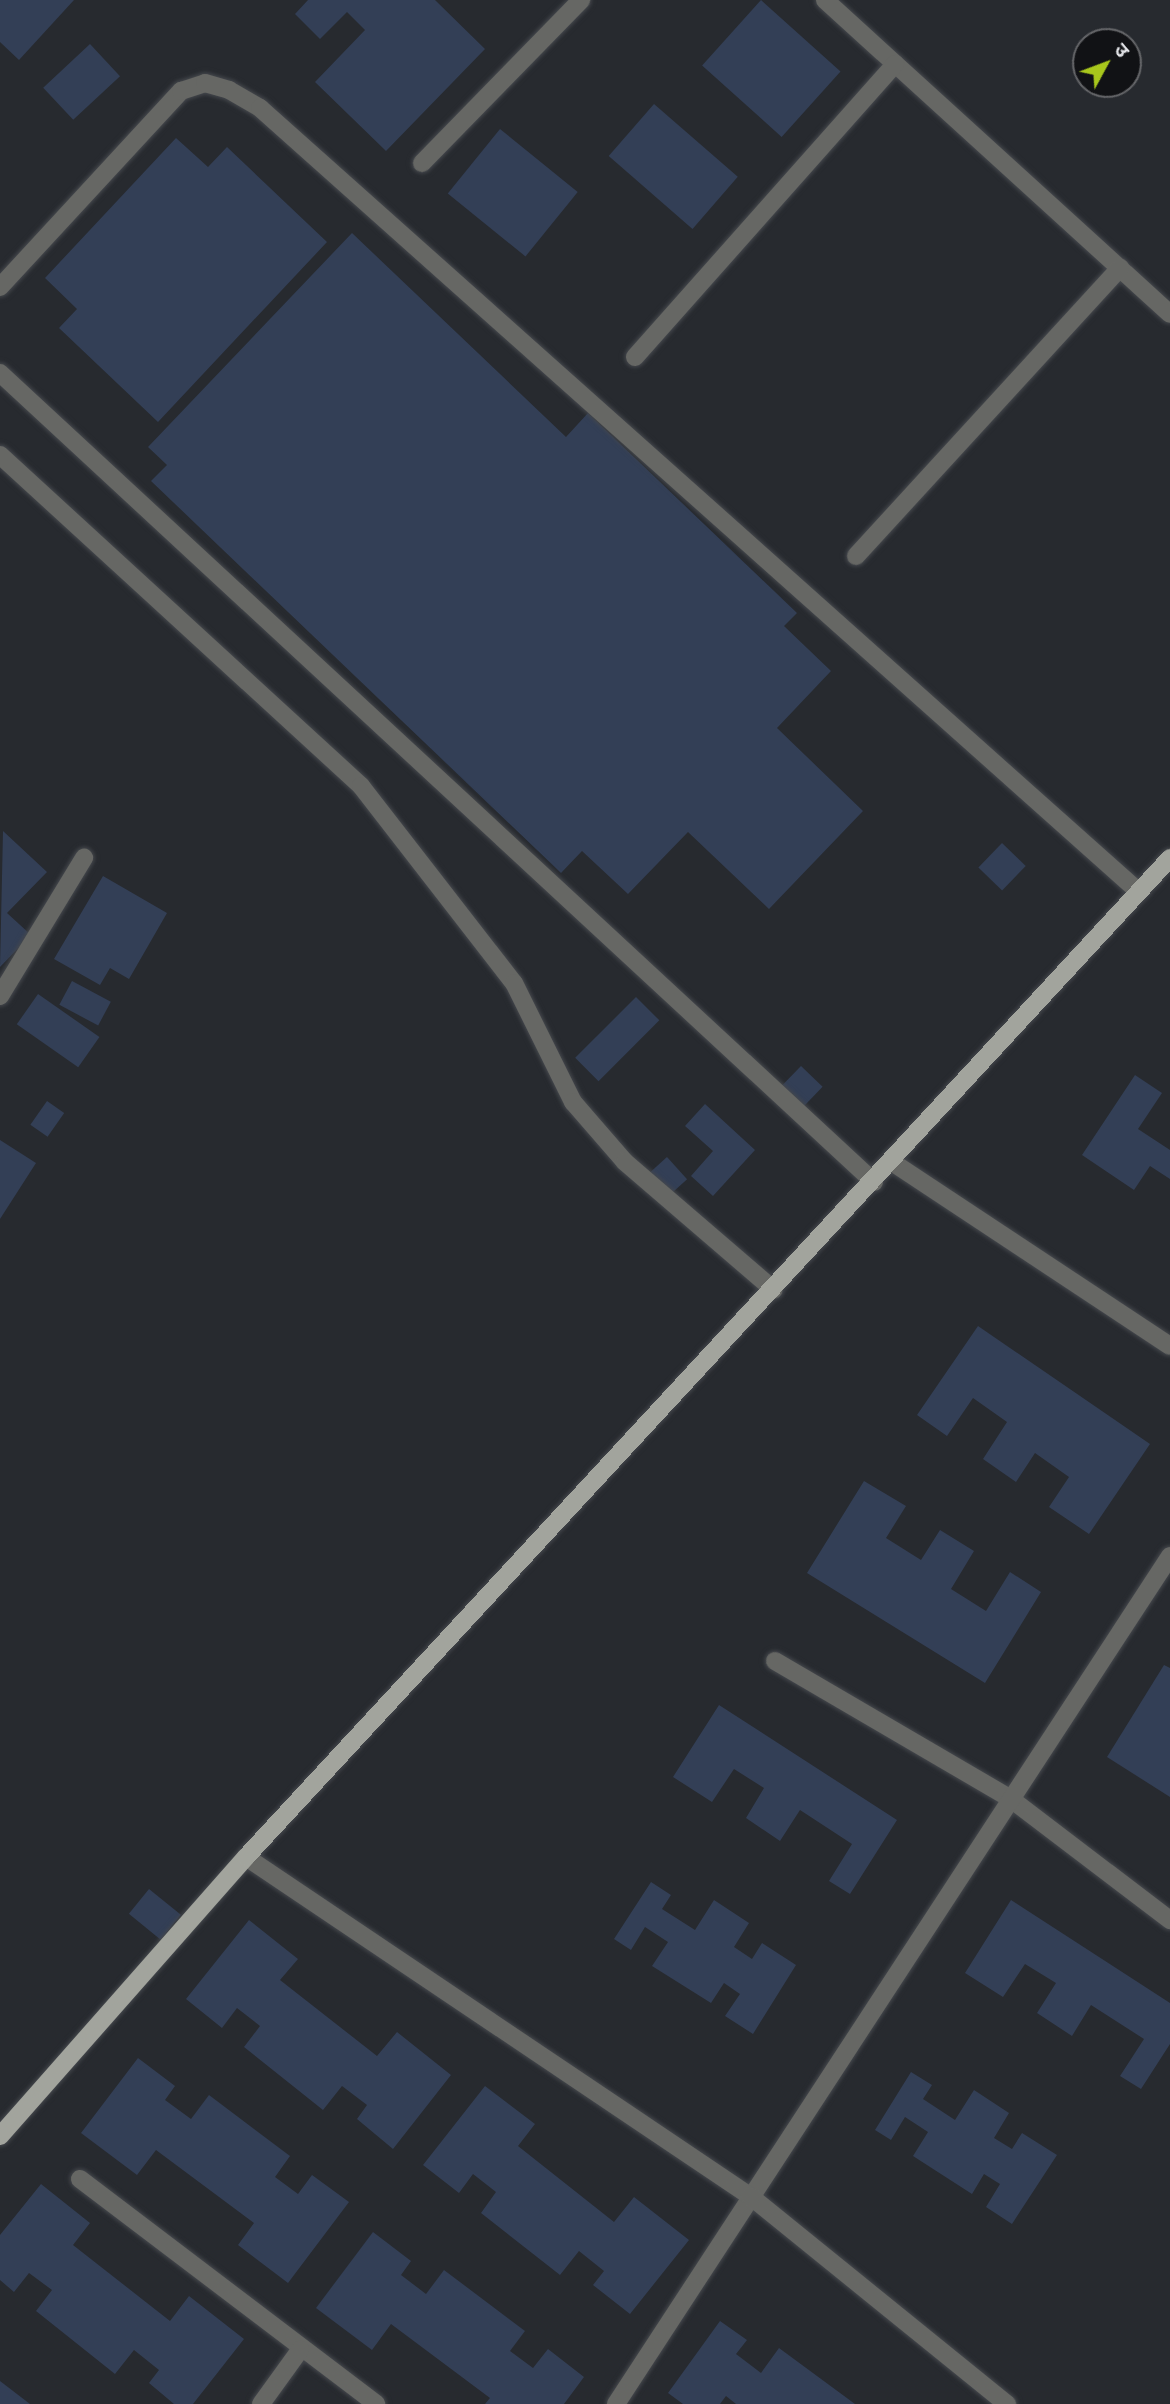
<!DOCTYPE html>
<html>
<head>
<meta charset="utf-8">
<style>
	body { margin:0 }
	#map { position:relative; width:1170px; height:2404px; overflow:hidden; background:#272a2f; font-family:Montserrat,"Noto Sans Devanagari",sans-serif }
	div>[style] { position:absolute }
	.building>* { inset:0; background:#333f56; transform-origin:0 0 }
	.roads { filter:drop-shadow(0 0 2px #45484d) drop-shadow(0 0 2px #45484d) }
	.service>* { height:18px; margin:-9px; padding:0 9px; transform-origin:9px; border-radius:9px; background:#666764 }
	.minor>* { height:18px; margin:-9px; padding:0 9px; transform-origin:9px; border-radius:9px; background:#666764 }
	.tertiary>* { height:18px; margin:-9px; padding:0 9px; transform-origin:9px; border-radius:9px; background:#666764 }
	.primary>* { height:18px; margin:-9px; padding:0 9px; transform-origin:9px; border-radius:9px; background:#a2a49d }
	span { translate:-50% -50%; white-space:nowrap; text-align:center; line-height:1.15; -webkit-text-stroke:5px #111215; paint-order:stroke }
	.north { position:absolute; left:1072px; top:28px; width:70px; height:70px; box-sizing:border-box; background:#111215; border:2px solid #656669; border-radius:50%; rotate:49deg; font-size:19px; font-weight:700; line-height:28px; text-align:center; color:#e3e4e8 }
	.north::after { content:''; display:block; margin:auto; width:24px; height:32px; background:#a8c71c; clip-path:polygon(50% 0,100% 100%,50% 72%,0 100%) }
</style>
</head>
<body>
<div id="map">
	<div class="building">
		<div style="clip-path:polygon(0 0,74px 0,19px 60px,0 42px)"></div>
		<div style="clip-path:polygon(308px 0,435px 0,485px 49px,386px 151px,315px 82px,365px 30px,347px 12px,320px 39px,295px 14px)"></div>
		<div style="left:761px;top:0;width:107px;height:88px;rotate:42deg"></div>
		<div style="left:90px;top:44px;width:44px;height:64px;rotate:47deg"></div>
		<div style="left:654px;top:104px;width:111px;height:69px;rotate:41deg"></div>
		<div style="left:500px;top:129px;width:100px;height:83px;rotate:39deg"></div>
		<div style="clip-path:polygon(176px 138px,208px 167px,227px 147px,327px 242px,158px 422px,59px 328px,77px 309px,45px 278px)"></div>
		<div style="clip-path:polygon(352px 233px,566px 437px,588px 413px,797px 613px,784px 626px,831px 671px,777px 728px,863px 811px,769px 909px,688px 832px,628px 894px,582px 851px,561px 873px,151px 481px,167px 465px,148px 447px)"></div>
		<div style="clip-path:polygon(3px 831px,47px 872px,7px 913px,31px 935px,0 967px)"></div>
		<div style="left:1002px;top:843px;width:33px;height:34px;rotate:44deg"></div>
		<div style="clip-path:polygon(103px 876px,167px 913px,129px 979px,110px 968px,100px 985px,54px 959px)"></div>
		<div style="left:72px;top:981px;width:44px;height:27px;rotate:28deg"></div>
		<div style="left:38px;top:994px;width:75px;height:37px;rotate:35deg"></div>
		<div style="left:636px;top:997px;width:33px;height:86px;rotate:45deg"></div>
		<div style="left:801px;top:1066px;width:30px;height:29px;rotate:44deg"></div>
		<div style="clip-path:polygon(1135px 1075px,1162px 1093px,1138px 1129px,1170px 1150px,1170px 1179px,1150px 1166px,1134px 1190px,1082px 1155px)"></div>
		<div style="left:47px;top:1101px;width:21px;height:29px;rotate:35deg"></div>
		<div style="clip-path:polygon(705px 1104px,755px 1150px,713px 1196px,691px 1176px,713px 1151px,685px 1126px)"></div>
		<div style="clip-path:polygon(0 1140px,36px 1163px,0 1219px)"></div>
		<div style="left:667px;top:1157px;width:30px;height:26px;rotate:48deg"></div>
		<div style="clip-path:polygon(978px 1326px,1150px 1444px,1089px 1534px,1049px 1507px,1069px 1477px,1035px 1453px,1016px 1482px,983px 1459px,1007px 1422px,973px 1398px,947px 1436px,917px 1415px)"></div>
		<div style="clip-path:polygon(864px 1481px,906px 1506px,886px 1538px,921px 1560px,940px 1530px,974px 1551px,951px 1589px,986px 1611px,1010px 1572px,1041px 1592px,985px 1683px,807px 1573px)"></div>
		<div style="clip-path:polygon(1164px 1665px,1170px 1668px,1170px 1797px,1107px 1757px)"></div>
		<div style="clip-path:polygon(719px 1705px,897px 1820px,850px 1894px,829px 1881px,852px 1844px,800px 1810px,780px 1841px,746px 1818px,764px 1788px,734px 1769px,712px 1802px,673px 1777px)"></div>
		<div style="clip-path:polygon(651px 1882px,671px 1895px,662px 1909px,695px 1930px,714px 1900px,749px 1923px,734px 1947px,752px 1959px,762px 1943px,796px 1965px,753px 2034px,725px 2016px,740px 1994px,724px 1983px,711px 2003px,652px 1966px,668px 1942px,645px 1927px,631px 1950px,614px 1939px)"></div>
		<div style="left:149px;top:1889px;width:41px;height:32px;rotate:39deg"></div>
		<div style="clip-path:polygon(1011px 1900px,1170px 2003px,1170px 2044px,1141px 2089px,1120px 2076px,1144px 2039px,1091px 2005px,1072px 2036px,1037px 2013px,1056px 1983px,1025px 1964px,1003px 1997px,965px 1973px)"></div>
		<div style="clip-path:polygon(249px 1920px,298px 1959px,280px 1980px,377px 2056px,397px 2032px,451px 2075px,393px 2149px,357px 2119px,367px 2105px,342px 2086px,323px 2110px,244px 2047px,260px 2026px,237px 2008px,222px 2028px,186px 1999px)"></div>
		<div style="clip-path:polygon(138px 2058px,175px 2086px,165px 2100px,191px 2119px,209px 2095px,290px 2156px,275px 2177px,298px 2194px,312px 2175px,349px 2202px,288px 2283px,238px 2245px,254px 2223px,156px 2150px,137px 2175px,81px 2133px)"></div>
		<div style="clip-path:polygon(911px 2072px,932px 2085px,923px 2099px,955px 2120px,974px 2090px,1009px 2113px,994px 2138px,1012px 2149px,1022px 2133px,1057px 2155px,1012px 2224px,986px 2207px,1000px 2184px,984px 2174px,972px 2194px,913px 2156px,928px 2132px,905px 2117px,891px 2140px,875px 2130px)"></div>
		<div style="clip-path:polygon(485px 2086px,535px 2124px,518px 2146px,614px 2222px,634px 2197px,689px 2240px,630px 2314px,593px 2285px,604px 2271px,579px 2251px,560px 2275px,481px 2213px,496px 2192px,473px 2174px,459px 2193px,423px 2165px)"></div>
		<div style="clip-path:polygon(41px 2184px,90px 2223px,73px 2245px,170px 2321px,189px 2296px,244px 2339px,193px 2404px,174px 2404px,149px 2383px,159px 2370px,134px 2350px,115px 2374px,36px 2311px,52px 2290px,29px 2273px,14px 2292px,0 2280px,0 2235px)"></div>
		<div style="clip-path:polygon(373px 2232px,411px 2261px,401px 2275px,426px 2294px,444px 2270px,525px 2331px,510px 2351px,533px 2368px,548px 2349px,584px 2377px,564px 2404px,485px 2404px,490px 2398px,391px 2324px,372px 2350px,316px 2308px)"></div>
		<div style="clip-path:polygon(720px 2321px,747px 2340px,736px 2354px,761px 2373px,779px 2348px,855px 2404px,736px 2404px,726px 2396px,720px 2404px,683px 2404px,668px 2393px)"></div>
		<div style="clip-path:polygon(0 2381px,30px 2404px,0 2404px)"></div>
	</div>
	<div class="roads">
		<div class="service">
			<div style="left:0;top:287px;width:267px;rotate:-47.3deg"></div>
			<div style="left:181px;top:91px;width:25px;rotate:-18deg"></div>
			<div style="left:205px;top:83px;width:25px;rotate:16deg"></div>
			<div style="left:229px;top:90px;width:36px;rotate:30deg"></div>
			<div style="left:260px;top:108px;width:1176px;rotate:41.73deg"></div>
			<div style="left:0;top:373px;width:1191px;rotate:42.79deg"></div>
			<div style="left:0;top:455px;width:490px;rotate:42.5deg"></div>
			<div style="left:361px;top:786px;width:249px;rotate:52.2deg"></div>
			<div style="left:514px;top:983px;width:133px;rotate:63.6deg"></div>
			<div style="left:573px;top:1102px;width:79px;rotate:49.1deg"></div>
			<div style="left:625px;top:1162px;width:196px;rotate:40.7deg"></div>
		</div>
		<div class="minor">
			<div style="left:825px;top:0;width:466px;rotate:42.3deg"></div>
			<div style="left:422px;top:163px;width:228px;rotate:-45.7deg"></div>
			<div style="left:635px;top:357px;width:392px;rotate:-48.4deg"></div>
			<div style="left:856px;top:556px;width:391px;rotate:-47.5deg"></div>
			<div style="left:0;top:996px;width:162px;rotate:-58.7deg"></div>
			<div style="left:892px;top:1162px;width:333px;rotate:33.5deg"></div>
			<div style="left:775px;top:1661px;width:273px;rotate:30.3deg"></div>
			<div style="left:1011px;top:1799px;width:200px;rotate:37.3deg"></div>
			<div style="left:80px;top:2179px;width:372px;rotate:37.2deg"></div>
			<div style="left:261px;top:2404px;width:67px;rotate:-54.2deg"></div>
			<div style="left:616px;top:2404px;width:1013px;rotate:-56.84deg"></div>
		</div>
		<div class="tertiary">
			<div style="left:246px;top:1857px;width:607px;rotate:33.93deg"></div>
			<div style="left:750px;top:2196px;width:331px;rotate:39deg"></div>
		</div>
		<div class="primary">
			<div style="left:0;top:2136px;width:372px;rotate:-48.6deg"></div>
			<div style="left:246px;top:1857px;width:1361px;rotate:-47.23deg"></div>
		</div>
	</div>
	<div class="north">उ</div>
</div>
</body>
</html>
